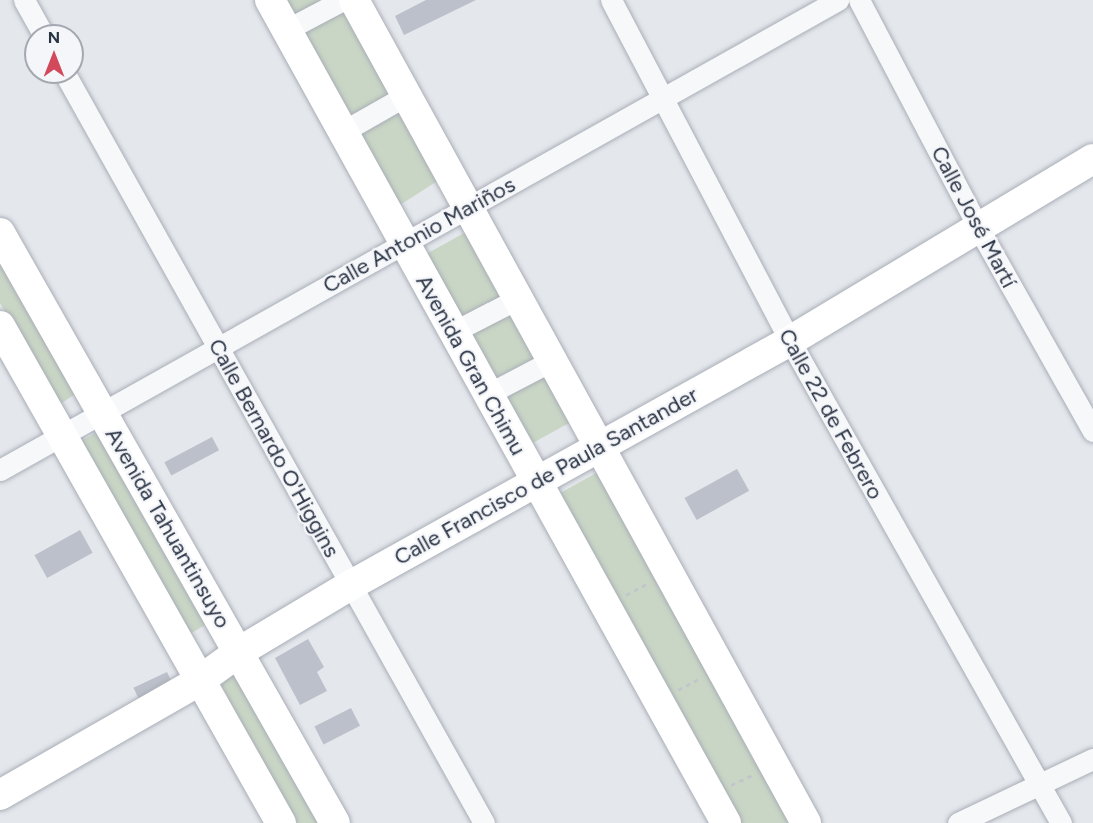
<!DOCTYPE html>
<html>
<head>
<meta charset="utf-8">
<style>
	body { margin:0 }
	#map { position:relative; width:1093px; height:823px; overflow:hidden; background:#e4e7ec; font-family:Figtree,sans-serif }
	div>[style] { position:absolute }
	.green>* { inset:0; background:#c9d6c5; transform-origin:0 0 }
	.building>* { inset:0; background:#bbc0ca; transform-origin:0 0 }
	.path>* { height:3px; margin-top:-1.5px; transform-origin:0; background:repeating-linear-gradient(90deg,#c2c5cb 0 4.5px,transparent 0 9px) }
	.roads { filter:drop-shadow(0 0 2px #a9aeb7) drop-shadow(0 0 2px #a9aeb7) }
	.street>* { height:21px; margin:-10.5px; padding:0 10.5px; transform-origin:10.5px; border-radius:10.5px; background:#f7f8fa }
	.secondary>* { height:30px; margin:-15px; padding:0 15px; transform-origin:15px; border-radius:15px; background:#fff }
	span { translate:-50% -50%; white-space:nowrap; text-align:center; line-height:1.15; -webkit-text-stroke:4.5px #f4f6f9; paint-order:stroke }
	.street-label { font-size:22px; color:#2b3445 }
	.north { position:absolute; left:24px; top:24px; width:60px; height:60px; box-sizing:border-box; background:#f4f6f9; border:2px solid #a4a8b1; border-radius:50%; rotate:0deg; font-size:16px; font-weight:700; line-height:24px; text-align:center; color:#2b3445 }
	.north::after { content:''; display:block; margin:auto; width:21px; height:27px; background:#d1495b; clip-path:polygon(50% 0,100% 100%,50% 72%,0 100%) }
</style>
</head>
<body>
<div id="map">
	<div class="green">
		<div style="clip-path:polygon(287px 0,338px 0,439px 180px,400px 205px)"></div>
		<div style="left:466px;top:232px;width:217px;height:46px;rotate:61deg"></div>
		<div style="clip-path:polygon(0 259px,75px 394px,59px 405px,0 303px)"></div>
		<div style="left:99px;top:431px;width:221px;height:22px;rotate:60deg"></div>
		<div style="left:600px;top:471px;width:403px;height:48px;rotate:61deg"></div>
		<div style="clip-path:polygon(235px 674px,320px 823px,297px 823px,220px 683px)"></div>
	</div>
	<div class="building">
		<div style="clip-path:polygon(426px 0,476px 0,404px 35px,395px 16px)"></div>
		<div style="left:212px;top:437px;width:15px;height:54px;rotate:62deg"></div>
		<div style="left:737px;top:469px;width:25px;height:60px;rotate:61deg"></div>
		<div style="left:80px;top:530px;width:26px;height:52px;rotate:61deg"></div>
		<div style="clip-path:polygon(308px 639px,324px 667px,317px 672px,327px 691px,300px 705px,275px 658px)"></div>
		<div style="left:167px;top:672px;width:19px;height:37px;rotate:65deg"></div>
		<div style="left:351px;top:708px;width:20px;height:41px;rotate:63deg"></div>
	</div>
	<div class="path">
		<div style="left:626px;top:595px;width:26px;rotate:-28deg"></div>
		<div style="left:678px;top:690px;width:24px;rotate:-28deg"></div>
		<div style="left:731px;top:785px;width:23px;rotate:-25deg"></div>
	</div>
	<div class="roads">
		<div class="street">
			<div style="left:24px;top:0;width:41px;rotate:60.9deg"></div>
			<div style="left:611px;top:0;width:385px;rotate:62.3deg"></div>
			<div style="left:790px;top:341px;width:553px;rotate:60.65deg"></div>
			<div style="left:859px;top:0;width:259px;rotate:62.3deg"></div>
			<div style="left:979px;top:229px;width:232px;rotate:60.6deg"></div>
			<div style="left:286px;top:30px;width:64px;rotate:-27.8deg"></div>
			<div style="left:64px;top:72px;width:860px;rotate:60.78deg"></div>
			<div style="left:342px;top:132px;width:75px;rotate:-29.6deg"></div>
			<div style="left:453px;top:332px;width:74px;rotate:-27.3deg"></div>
			<div style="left:488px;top:394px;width:73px;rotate:-27.6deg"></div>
			<div style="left:0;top:470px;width:961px;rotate:-29.29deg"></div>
			<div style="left:958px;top:823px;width:149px;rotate:-25.4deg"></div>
		</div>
		<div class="secondary">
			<div style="left:270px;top:0;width:941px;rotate:61.01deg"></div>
			<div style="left:354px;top:0;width:939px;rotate:61.22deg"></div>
			<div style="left:0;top:233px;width:678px;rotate:60.41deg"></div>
			<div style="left:0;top:326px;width:571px;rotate:60.52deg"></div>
			<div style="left:0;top:795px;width:229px;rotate:-29.8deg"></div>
			<div style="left:199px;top:681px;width:49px;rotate:-35.9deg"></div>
			<div style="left:239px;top:652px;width:131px;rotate:-30.9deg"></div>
			<div style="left:351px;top:585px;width:502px;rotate:-29.07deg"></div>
			<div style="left:790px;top:341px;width:353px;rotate:-31deg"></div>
		</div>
	</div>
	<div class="street-label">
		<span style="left:974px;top:217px;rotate:62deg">Calle José Martí</span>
		<span style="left:419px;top:235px;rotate:-29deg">Calle Antonio Mariños</span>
		<span style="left:471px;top:365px;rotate:61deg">Avenida Gran Chimu</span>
		<span style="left:831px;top:414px;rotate:61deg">Calle 22 de Febrero</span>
		<span style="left:274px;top:448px;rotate:61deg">Calle Bernardo O'Higgins</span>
		<span style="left:546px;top:476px;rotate:-29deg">Calle Francisco de Paula Santander</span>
		<span style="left:168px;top:528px;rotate:60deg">Avenida Tahuantinsuyo</span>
	</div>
	<div class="north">N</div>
</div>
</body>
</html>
